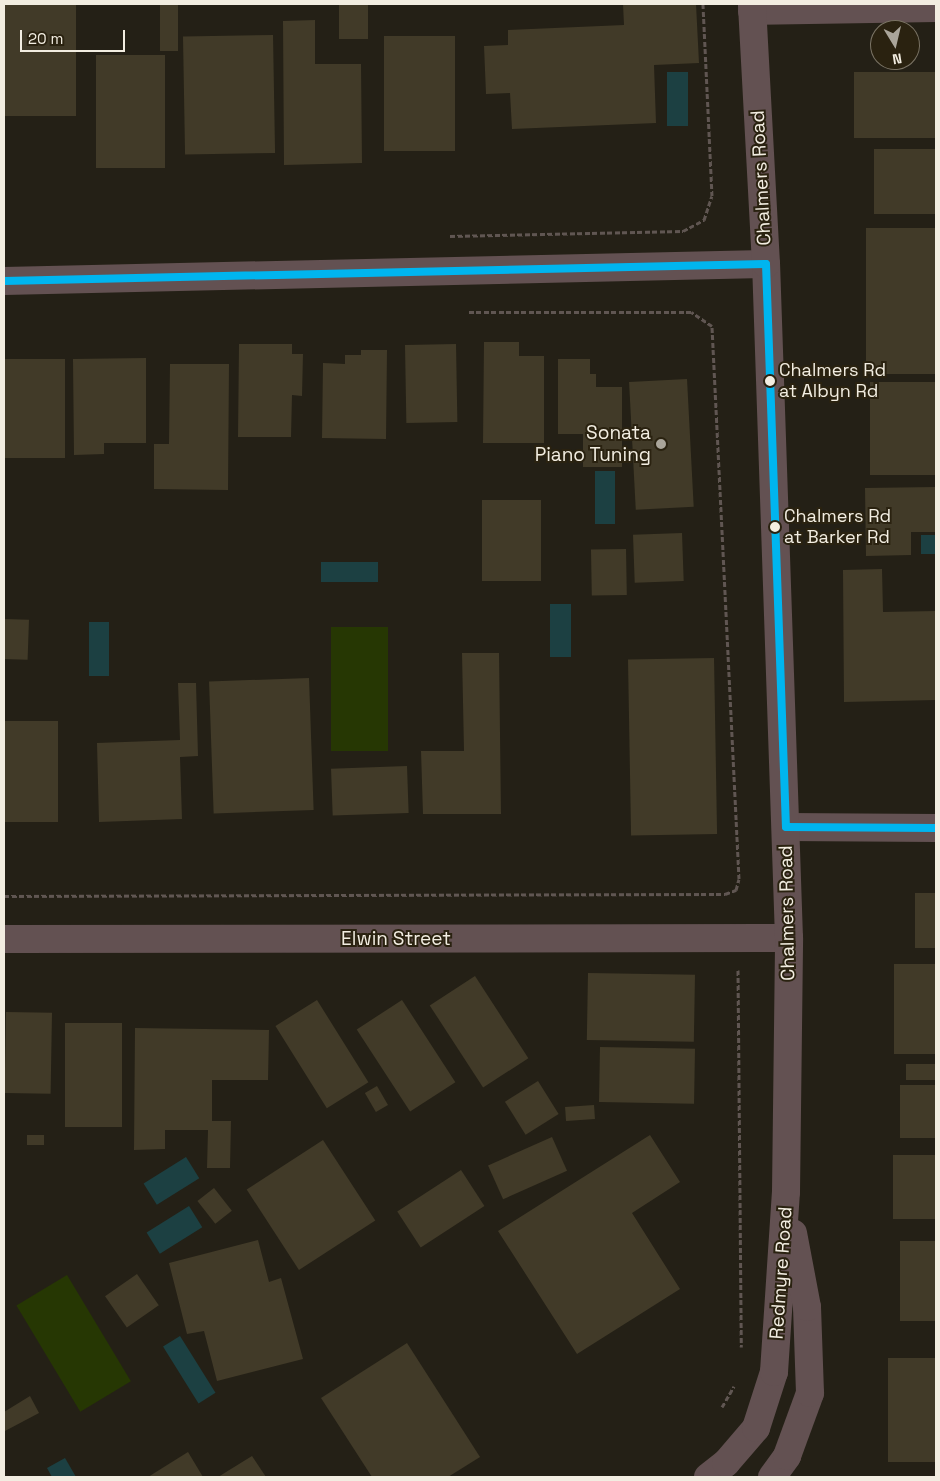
<!DOCTYPE html>
<html>
<head>
<meta charset="utf-8">
<style>
	body { margin:0 }
	#map { position:relative; width:940px; height:1481px; overflow:hidden; background:#242016; font-family:"Space Grotesk",sans-serif }
	div>[style] { position:absolute }
	.green>* { inset:0; background:#263703; transform-origin:0 0 }
	.water>* { inset:0; background:#1c4042; transform-origin:0 0 }
	.building>* { inset:0; background:#413a28; transform-origin:0 0 }
	.path>* { height:3px; margin-top:-1.5px; transform-origin:0; background:repeating-linear-gradient(90deg,#605652 0 5px,transparent 0 7.5px) }
	.minor>* { height:28px; margin:-14px; padding:0 14px; transform-origin:14px; border-radius:14px; background:#635152 }
	.bus-1>* { height:8px; margin:-4px; padding:0 4px; transform-origin:4px; border-radius:4px; background:#00b5ef }
	.dots>* { width:14px; height:14px; translate:-50% -50%; box-sizing:border-box; border:2px solid #2a2210; border-radius:50% }
	span { translate:-50% -50%; white-space:nowrap; text-align:center; line-height:1.15; -webkit-text-stroke:4px #2a2210; paint-order:stroke }
	.bus-label { font-size:18px; color:#f2ede1 }
	.left { translate:0 -50%; text-align:left }
	.street-label { font-size:19px; color:#f2ede1 }
	.poi-label { font-size:19px; color:#f2ede1 }
	.right { translate:-100% -50%; text-align:right }
	.frame { position:absolute; inset:0; border:5px solid #f2ede1; pointer-events:none }
	.north { position:absolute; left:870px; top:20px; width:50px; height:50px; box-sizing:border-box; background:#2a2210; border:1px solid #7a7364; border-radius:50%; rotate:171deg; font-size:14px; font-weight:700; line-height:20px; text-align:center; color:#f2ede1 }
	.north::after { content:''; display:block; margin:auto; width:18px; height:22px; background:#aaa59a; clip-path:polygon(50% 0,100% 100%,50% 72%,0 100%) }
	.scale { position:absolute; left:20px; top:30px; width:105px; height:22px; box-sizing:border-box; border:2px solid #f2ede1; border-top:0; padding-left:6px; font-size:15px; line-height:18px; white-space:nowrap; color:#f2ede1; -webkit-text-stroke:4px #2a2210; paint-order:stroke }
</style>
</head>
<body>
<div id="map">
	<div class="green">
		<div style="left:388px;top:627px;width:124px;height:57px;rotate:90deg"></div>
		<div style="left:67px;top:1275px;width:124px;height:59px;rotate:59deg"></div>
	</div>
	<div class="water">
		<div style="left:667px;top:72px;width:21px;height:54px"></div>
		<div style="left:595px;top:471px;width:20px;height:53px"></div>
		<div style="left:921px;top:535px;width:15px;height:19px"></div>
		<div style="left:321px;top:562px;width:57px;height:20px"></div>
		<div style="left:550px;top:604px;width:21px;height:53px"></div>
		<div style="left:89px;top:622px;width:20px;height:54px"></div>
		<div style="left:186px;top:1157px;width:25px;height:50px;rotate:58deg"></div>
		<div style="left:189px;top:1206px;width:25px;height:50px;rotate:58deg"></div>
		<div style="left:180px;top:1336px;width:67px;height:20px;rotate:58deg"></div>
		<div style="clip-path:polygon(65px 1458px,76px 1477px,52px 1477px,47px 1468px)"></div>
	</div>
	<div class="building">
		<div style="left:4px;top:4px;width:72px;height:112px"></div>
		<div style="left:160px;top:4px;width:18px;height:47px"></div>
		<div style="left:339px;top:4px;width:29px;height:35px"></div>
		<div style="clip-path:polygon(623px 4px,696px 4px,699px 63px,654px 65px,656px 123px,512px 129px,510px 93px,486px 94px,484px 46px,508px 45px,508px 30px,624px 25px)"></div>
		<div style="clip-path:polygon(315px 20px,315px 64px,361px 64px,362px 163px,284px 165px,283px 21px)"></div>
		<div style="left:273px;top:35px;width:118px;height:90px;rotate:89deg"></div>
		<div style="left:384px;top:36px;width:71px;height:115px"></div>
		<div style="left:96px;top:55px;width:69px;height:113px"></div>
		<div style="left:936px;top:72px;width:66px;height:82px;rotate:90deg"></div>
		<div style="left:874px;top:149px;width:62px;height:65px"></div>
		<div style="left:936px;top:228px;width:146px;height:70px;rotate:90deg"></div>
		<div style="clip-path:polygon(484px 342px,519px 342px,519px 356px,544px 356px,544px 443px,483px 443px)"></div>
		<div style="clip-path:polygon(239px 344px,292px 344px,292px 354px,303px 354px,302px 396px,292px 395px,291px 437px,238px 437px)"></div>
		<div style="left:456px;top:344px;width:78px;height:51px;rotate:89deg"></div>
		<div style="clip-path:polygon(361px 350px,387px 350px,386px 439px,322px 438px,323px 363px,345px 364px,345px 355px,361px 355px)"></div>
		<div style="clip-path:polygon(146px 358px,146px 443px,104px 443px,104px 454px,74px 455px,73px 359px)"></div>
		<div style="left:4px;top:359px;width:61px;height:99px"></div>
		<div style="clip-path:polygon(558px 359px,590px 359px,590px 374px,596px 374px,596px 387px,622px 387px,622px 467px,583px 467px,583px 434px,558px 434px)"></div>
		<div style="clip-path:polygon(170px 364px,229px 364px,228px 490px,154px 489px,154px 444px,169px 444px)"></div>
		<div style="left:687px;top:379px;width:128px;height:58px;rotate:87deg"></div>
		<div style="left:936px;top:382px;width:93px;height:66px;rotate:90deg"></div>
		<div style="clip-path:polygon(936px 487px,936px 532px,911px 532px,911px 555px,866px 556px,865px 488px)"></div>
		<div style="left:482px;top:500px;width:59px;height:81px"></div>
		<div style="left:682px;top:533px;width:48px;height:49px;rotate:88deg"></div>
		<div style="left:626px;top:549px;width:46px;height:35px;rotate:89deg"></div>
		<div style="clip-path:polygon(882px 569px,883px 612px,936px 611px,936px 700px,844px 702px,843px 570px)"></div>
		<div style="left:4px;top:619px;width:25px;height:40px;rotate:2deg"></div>
		<div style="clip-path:polygon(462px 653px,499px 653px,501px 814px,423px 814px,421px 751px,464px 751px)"></div>
		<div style="left:714px;top:658px;width:176px;height:86px;rotate:89deg"></div>
		<div style="left:309px;top:678px;width:132px;height:100px;rotate:88deg"></div>
		<div style="clip-path:polygon(178px 683px,196px 683px,198px 756px,180px 757px,182px 819px,99px 822px,97px 743px,180px 740px)"></div>
		<div style="left:4px;top:721px;width:54px;height:101px"></div>
		<div style="left:407px;top:766px;width:47px;height:76px;rotate:88deg"></div>
		<div style="left:936px;top:893px;width:55px;height:21px;rotate:90deg"></div>
		<div style="left:936px;top:964px;width:90px;height:42px;rotate:90deg"></div>
		<div style="left:588px;top:973px;width:107px;height:67px;rotate:1deg"></div>
		<div style="left:475px;top:976px;width:98px;height:54px;rotate:57deg"></div>
		<div style="left:317px;top:1000px;width:97px;height:49px;rotate:58deg"></div>
		<div style="left:402px;top:1000px;width:98px;height:54px;rotate:57deg"></div>
		<div style="left:6px;top:1012px;width:46px;height:81px;rotate:1deg"></div>
		<div style="left:65px;top:1023px;width:57px;height:104px"></div>
		<div style="clip-path:polygon(135px 1028px,269px 1030px,268px 1080px,212px 1080px,212px 1121px,231px 1121px,230px 1168px,207px 1168px,208px 1130px,165px 1130px,165px 1149px,134px 1150px)"></div>
		<div style="left:600px;top:1047px;width:95px;height:55px;rotate:1deg"></div>
		<div style="left:906px;top:1064px;width:30px;height:16px"></div>
		<div style="left:538px;top:1081px;width:39px;height:39px;rotate:58deg"></div>
		<div style="left:900px;top:1085px;width:36px;height:53px"></div>
		<div style="left:377px;top:1086px;width:22px;height:14px;rotate:60deg"></div>
		<div style="left:594px;top:1105px;width:14px;height:29px;rotate:86deg"></div>
		<div style="left:27px;top:1135px;width:17px;height:10px"></div>
		<div style="clip-path:polygon(650px 1135px,680px 1182px,632px 1213px,680px 1289px,577px 1354px,498px 1231px)"></div>
		<div style="left:552px;top:1137px;width:37px;height:70px;rotate:66deg"></div>
		<div style="left:323px;top:1140px;width:96px;height:91px;rotate:57deg"></div>
		<div style="left:936px;top:1155px;width:64px;height:43px;rotate:90deg"></div>
		<div style="left:461px;top:1170px;width:43px;height:76px;rotate:57deg"></div>
		<div style="left:214px;top:1188px;width:29px;height:21px;rotate:52deg"></div>
		<div style="clip-path:polygon(258px 1240px,269px 1282px,281px 1278px,303px 1359px,217px 1381px,204px 1331px,187px 1334px,169px 1263px)"></div>
		<div style="left:900px;top:1241px;width:36px;height:80px"></div>
		<div style="left:137px;top:1274px;width:38px;height:39px;rotate:55deg"></div>
		<div style="clip-path:polygon(407px 1343px,480px 1457px,448px 1477px,372px 1477px,321px 1398px)"></div>
		<div style="left:936px;top:1358px;width:104px;height:48px;rotate:90deg"></div>
		<div style="clip-path:polygon(30px 1396px,39px 1413px,5px 1431px,4px 1412px)"></div>
		<div style="clip-path:polygon(188px 1452px,203px 1477px,148px 1477px)"></div>
		<div style="clip-path:polygon(252px 1456px,266px 1477px,218px 1477px)"></div>
	</div>
	<div class="path">
		<div style="left:450px;top:236px;width:233px;rotate:-1.2deg"></div>
		<div style="left:683px;top:231px;width:24px;rotate:-28deg"></div>
		<div style="left:704px;top:220px;width:25px;rotate:-72deg"></div>
		<div style="left:712px;top:196px;width:192px;rotate:-92.7deg"></div>
		<div style="left:4px;top:896px;width:721px;rotate:-0.16deg"></div>
		<div style="left:725px;top:894px;width:12px;rotate:-20deg"></div>
		<div style="left:736px;top:890px;width:11px;rotate:-75deg"></div>
		<div style="left:739px;top:879px;width:554px;rotate:-92.8deg"></div>
		<div style="left:712px;top:326px;width:25px;rotate:-146deg"></div>
		<div style="left:691px;top:312px;width:223px;rotate:180deg"></div>
		<div style="left:738px;top:970px;width:377px;rotate:89.5deg"></div>
		<div style="left:722px;top:1407px;width:24px;rotate:-60deg"></div>
	</div>
	<div class="minor">
		<div style="left:752px;top:11px;width:184px;rotate:-0.9deg"></div>
		<div style="left:4px;top:281px;width:762px;rotate:-1.28deg"></div>
		<div style="left:786px;top:827px;width:150px;rotate:0.4deg"></div>
		<div style="left:4px;top:939px;width:785px;rotate:-0.07deg"></div>
		<div style="left:708px;top:1477px;width:23px;rotate:-38deg"></div>
		<div style="left:726px;top:1463px;width:46px;rotate:-49.4deg"></div>
		<div style="left:756px;top:1428px;width:59px;rotate:-72.2deg"></div>
		<div style="left:774px;top:1372px;width:180px;rotate:-86.2deg"></div>
		<div style="left:786px;top:1192px;width:254px;rotate:-89.3deg"></div>
		<div style="left:789px;top:938px;width:674px;rotate:-91.95deg"></div>
		<div style="left:766px;top:264px;width:260px;rotate:-93.1deg"></div>
		<div style="left:772px;top:1477px;width:26px;rotate:-54deg"></div>
		<div style="left:787px;top:1456px;width:67px;rotate:-69.9deg"></div>
		<div style="left:810px;top:1393px;width:86px;rotate:-92deg"></div>
		<div style="left:807px;top:1307px;width:75px;rotate:-100.7deg"></div>
	</div>
	<div class="bus-1">
		<div style="left:766px;top:264px;width:563px;rotate:87.97deg"></div>
		<div style="left:4px;top:281px;width:762px;rotate:-1.28deg"></div>
		<div style="left:786px;top:827px;width:150px;rotate:0.4deg"></div>
	</div>
	<div class="dots">
		<div style="left:770px;top:381px;background:#f2ede1"></div>
		<div style="left:661px;top:444px;background:#aaa59a"></div>
		<div style="left:775px;top:527px;background:#f2ede1"></div>
	</div>
	<div class="bus-label">
		<span class="left" style="left:779px;top:381px">Chalmers Rd<br>at Albyn Rd</span>
		<span class="left" style="left:784px;top:527px">Chalmers Rd<br>at Barker Rd</span>
	</div>
	<div class="street-label">
		<span style="left:761px;top:178px;rotate:-93deg">Chalmers Road</span>
		<span style="left:787px;top:913px;rotate:-91deg">Chalmers Road</span>
		<span style="left:396px;top:939px">Elwin Street</span>
		<span style="left:781px;top:1273px;rotate:-86deg">Redmyre Road</span>
	</div>
	<div class="poi-label">
		<span class="right" style="left:651px;top:444px">Sonata<br>Piano Tuning</span>
	</div>
	<div class="frame"></div>
	<div class="north">N</div>
	<div class="scale">20 m</div>
</div>
</body>
</html>
